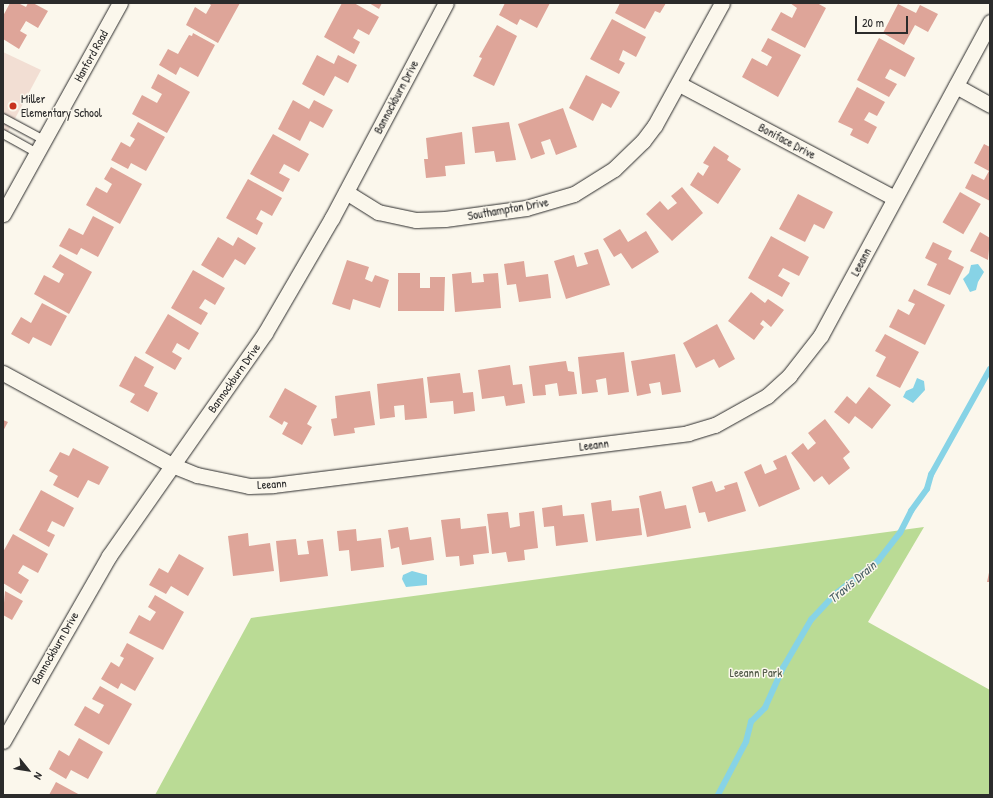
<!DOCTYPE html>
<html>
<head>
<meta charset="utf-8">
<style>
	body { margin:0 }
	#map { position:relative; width:993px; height:798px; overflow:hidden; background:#fbf7ec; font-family:"Patrick Hand",sans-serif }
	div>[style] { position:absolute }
	.built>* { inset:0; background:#f2ded3 }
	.green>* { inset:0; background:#badb95 }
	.water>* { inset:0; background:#87d3e6 }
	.stream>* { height:5.5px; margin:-2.75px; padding:0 2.75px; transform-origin:2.75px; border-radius:2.75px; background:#87d3e6 }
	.building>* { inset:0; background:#dea599; transform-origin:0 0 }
	.roads { filter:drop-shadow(0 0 1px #2b2b2b) drop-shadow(0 0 1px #2b2b2b) }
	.service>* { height:8px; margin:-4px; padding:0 4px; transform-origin:4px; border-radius:4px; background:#fbf7ec }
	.minor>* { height:15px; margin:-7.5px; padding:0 7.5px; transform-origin:7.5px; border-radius:7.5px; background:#fbf7ec }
	.dots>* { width:11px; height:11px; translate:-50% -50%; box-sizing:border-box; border:2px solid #fbf7ec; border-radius:50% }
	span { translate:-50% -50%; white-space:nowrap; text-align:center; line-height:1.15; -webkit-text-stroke:3px #fbf7ec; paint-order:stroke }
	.street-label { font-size:12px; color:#2b2b2b }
	.poi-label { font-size:12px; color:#2b2b2b }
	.left { translate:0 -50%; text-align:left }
	.park-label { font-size:12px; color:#4f5746 }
	.water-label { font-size:13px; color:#475d63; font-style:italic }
	.frame { position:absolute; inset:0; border:4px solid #2b2b2b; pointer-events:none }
	.north { position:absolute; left:8px; top:750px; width:40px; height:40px; -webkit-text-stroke:3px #fbf7ec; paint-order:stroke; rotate:120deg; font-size:11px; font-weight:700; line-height:16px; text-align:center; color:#2b2b2b }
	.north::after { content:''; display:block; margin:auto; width:14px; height:18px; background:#2b2b2b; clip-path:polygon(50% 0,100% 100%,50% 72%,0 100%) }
	.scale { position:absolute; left:855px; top:16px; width:53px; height:18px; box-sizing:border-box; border:2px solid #2b2b2b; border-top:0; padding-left:5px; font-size:12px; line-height:14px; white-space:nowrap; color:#2b2b2b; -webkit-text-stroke:3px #fbf7ec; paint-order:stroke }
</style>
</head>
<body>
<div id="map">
	<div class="built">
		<div style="clip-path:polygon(3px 52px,41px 70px,3px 141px)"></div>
	</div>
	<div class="green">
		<div style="clip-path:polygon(924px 527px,868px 622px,990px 690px,990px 795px,155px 795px,251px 618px)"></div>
	</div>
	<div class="water">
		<div style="clip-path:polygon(978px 264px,984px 272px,978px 282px,976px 290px,970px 292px,963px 279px,969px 273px,971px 265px)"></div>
		<div style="clip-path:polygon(917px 378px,924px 381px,925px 390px,913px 403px,903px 397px,906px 391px,913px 388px)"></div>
		<div style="clip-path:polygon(412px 571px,427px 575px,427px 585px,406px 587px,402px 579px,403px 575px)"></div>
	</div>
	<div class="stream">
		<div style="left:718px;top:795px;width:60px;rotate:-62.2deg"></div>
		<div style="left:746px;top:742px;width:21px;rotate:-76deg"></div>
		<div style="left:751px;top:722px;width:20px;rotate:-45deg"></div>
		<div style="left:765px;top:708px;width:44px;rotate:-65.8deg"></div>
		<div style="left:783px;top:668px;width:56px;rotate:-59.7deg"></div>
		<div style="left:811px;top:620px;width:34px;rotate:-47deg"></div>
		<div style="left:834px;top:595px;width:56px;rotate:-37.7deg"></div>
		<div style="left:878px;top:561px;width:36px;rotate:-52deg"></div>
		<div style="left:900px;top:533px;width:25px;rotate:-63deg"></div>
		<div style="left:911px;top:511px;width:27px;rotate:-54deg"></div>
		<div style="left:927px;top:489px;width:15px;rotate:-74deg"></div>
		<div style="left:931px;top:475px;width:121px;rotate:-60.9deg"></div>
	</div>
	<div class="building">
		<div style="clip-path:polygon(10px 3px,18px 3px,26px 7px,28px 3px,33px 3px,48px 11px,38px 28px,26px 21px,20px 31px,27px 35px,19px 49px,3px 39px,3px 16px)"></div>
		<div style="clip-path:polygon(208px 3px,240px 3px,218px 43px,186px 25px,195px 7px,206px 14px,211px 5px)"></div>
		<div style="clip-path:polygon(342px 3px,354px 3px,379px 17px,369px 35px,358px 29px,353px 38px,360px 42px,354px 54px,324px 37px)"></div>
		<div style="clip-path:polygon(369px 3px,382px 3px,379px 9px)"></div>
		<div style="clip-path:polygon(505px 3px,550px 3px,537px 28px,520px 19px,517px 25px,499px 15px)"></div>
		<div style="clip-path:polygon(620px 3px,666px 3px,660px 13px,655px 11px,645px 29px,615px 13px)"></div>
		<div style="clip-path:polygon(790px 3px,817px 3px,826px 8px,805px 48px,771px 30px,781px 12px,792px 18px,797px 8px)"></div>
		<div style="clip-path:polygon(898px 4px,916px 13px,920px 5px,938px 14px,928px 32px,915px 25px,904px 45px,883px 33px)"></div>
		<div style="clip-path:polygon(612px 19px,646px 37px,636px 57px,623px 50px,619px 60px,625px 63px,619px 74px,590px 59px)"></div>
		<div style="clip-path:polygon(497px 25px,517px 36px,494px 86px,473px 76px,482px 58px,479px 57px)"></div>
		<div style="clip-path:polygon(193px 33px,215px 45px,198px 77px,180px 67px,176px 75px,159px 65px,168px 49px,178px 54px,189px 35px,192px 36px)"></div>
		<div style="clip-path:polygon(768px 38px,801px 55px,778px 97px,742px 77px,752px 58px,767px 66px,772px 57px,761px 51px)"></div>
		<div style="clip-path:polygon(879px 38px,915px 58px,905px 77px,890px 69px,885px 78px,897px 84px,889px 97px,857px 80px)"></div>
		<div style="clip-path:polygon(317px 55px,334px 64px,338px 55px,357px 65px,348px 83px,335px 76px,324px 96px,302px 84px)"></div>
		<div style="clip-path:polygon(158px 74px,190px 92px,167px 133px,132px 114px,142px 95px,157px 103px,162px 94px,151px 88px)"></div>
		<div style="clip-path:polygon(586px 75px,620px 92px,611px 108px,602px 103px,593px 121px,569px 108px)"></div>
		<div style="clip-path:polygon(857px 87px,885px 102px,877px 116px,869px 112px,864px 120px,877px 127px,868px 144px,850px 135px,853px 129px,838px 122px)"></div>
		<div style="clip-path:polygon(293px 100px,309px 109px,314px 100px,333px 110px,323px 128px,310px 121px,300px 141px,278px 129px)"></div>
		<div style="clip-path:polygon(563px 108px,577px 147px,556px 155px,550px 139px,541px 142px,545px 154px,531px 159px,518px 124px)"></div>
		<div style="clip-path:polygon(138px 122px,165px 137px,146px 171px,131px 163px,128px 169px,111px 160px,121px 142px,130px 147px,135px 139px,130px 136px)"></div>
		<div style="clip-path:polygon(509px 122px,516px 160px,496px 162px,494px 151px,475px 153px,472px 127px)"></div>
		<div style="clip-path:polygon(462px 132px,465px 164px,445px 166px,446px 176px,426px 178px,424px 159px,428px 159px,426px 138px)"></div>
		<div style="clip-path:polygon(273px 134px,309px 154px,299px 172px,284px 164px,279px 173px,290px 179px,283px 192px,250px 174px)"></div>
		<div style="clip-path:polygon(984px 144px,990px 147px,990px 201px,965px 188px,972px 174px,984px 180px,989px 171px,974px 163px)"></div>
		<div style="clip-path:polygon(714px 146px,729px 156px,727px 160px,741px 169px,718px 204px,690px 185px,698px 172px,703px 176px,709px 166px,703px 163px)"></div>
		<div style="clip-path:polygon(111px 167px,142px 184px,120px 224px,86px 205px,96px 187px,107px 193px,112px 184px,104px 179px)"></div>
		<div style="clip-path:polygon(248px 179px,282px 198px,272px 216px,261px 210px,256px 219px,263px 223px,257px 235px,226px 218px)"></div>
		<div style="clip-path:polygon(682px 187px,703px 213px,672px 241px,646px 214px,660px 201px,668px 210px,677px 203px,671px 196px)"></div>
		<div style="left:960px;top:192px;width:24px;height:35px;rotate:30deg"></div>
		<div style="clip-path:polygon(798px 194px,833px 212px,824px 229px,814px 224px,805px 242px,779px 229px)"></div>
		<div style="clip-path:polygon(93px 216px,114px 227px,98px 257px,81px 248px,77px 255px,59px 246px,69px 228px,83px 235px)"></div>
		<div style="clip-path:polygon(620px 229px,628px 242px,646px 231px,659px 252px,632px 269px,621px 253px,614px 257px,603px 239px)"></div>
		<div style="clip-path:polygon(980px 232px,990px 238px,988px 260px,970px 251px)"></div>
		<div style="clip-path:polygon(771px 236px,809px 257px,799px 276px,783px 268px,778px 276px,790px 283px,782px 297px,748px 278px)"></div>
		<div style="clip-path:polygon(218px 237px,233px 246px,238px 237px,256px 248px,245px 265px,235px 259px,223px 278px,201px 265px)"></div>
		<div style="clip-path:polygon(933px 242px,952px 251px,948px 259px,964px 267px,950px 295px,927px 285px,937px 264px,925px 258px)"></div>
		<div style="clip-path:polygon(598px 249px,610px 285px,566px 299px,554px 261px,574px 255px,577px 267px,588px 264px,584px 253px)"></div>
		<div style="clip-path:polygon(60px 254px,92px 272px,69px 314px,34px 294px,44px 275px,59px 283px,64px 274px,52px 267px)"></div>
		<div style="clip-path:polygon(347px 260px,369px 267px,365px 279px,372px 282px,375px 275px,389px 280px,380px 308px,353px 299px,350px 310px,332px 304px)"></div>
		<div style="clip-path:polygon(524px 261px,526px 277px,548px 274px,551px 298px,519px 302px,516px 284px,507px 285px,504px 264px)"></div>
		<div style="clip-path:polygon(193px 270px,225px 288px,215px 305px,205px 299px,199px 308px,208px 313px,201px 325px,171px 308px)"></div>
		<div style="clip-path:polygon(471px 272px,472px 283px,484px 282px,483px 274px,498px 273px,501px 308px,455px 312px,452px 274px)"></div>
		<div style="clip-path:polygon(398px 273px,420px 273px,420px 288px,430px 288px,430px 277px,445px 277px,444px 311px,398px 311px)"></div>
		<div style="clip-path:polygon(914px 289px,945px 305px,925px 345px,889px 327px,898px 309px,909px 315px,915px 304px,908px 301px)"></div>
		<div style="clip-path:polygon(751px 292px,765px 303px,768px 299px,784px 310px,771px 327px,763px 320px,760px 324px,764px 327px,754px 340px,728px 321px)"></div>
		<div style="clip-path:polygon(42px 303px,67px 316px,51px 346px,33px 337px,29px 344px,11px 334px,21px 317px,31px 323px)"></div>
		<div style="clip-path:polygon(168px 314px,199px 333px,189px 350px,177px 343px,172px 352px,182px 358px,175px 370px,145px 353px)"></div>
		<div style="clip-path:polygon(717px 324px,735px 359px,719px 368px,714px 359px,696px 368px,683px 343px)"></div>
		<div style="clip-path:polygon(885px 334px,919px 352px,900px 388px,876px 376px,886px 357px,875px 351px)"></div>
		<div style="clip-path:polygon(624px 352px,629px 392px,608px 395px,606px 378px,596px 380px,598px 392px,582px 394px,578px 357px)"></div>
		<div style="clip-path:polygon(675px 354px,681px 392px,662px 395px,660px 382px,649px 384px,651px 393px,637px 396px,631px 361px)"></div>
		<div style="clip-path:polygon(135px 356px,154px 367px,144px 386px,158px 393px,148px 412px,130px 402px,135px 394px,119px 386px)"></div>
		<div style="clip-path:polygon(566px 361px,568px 371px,574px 372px,577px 394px,559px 396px,557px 383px,545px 385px,546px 395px,533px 396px,529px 366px)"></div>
		<div style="clip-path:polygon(510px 365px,513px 385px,522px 384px,525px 403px,506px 406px,504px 396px,482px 399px,478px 370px)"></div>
		<div style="clip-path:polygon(460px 373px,463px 393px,473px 392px,475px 411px,454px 414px,453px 401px,430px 403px,427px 377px)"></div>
		<div style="clip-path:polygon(423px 378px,427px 418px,405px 420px,404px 405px,394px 406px,395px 417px,380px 419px,377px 384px)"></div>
		<div style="clip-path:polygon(869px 387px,891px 405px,872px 429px,855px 416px,849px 424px,834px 412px,847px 396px,856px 404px)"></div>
		<div style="clip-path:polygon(285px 388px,317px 406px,307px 424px,312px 427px,302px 445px,282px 434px,288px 423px,284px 421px,282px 425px,269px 417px)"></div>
		<div style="clip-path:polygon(370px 391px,375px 425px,354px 428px,355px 433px,334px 436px,331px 419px,337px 418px,335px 396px)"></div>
		<div style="clip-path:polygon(825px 419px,850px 452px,843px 458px,850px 468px,829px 485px,822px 476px,814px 482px,791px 453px,803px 443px,808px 450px,816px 443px,808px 433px)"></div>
		<div style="clip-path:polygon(3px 420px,8px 422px,3px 431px)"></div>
		<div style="clip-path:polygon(73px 448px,109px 467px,99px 485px,88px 480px,78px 498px,53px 485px,58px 476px,49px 471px,60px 452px,69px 456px)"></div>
		<div style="clip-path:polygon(786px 455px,800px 489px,759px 507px,744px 472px,761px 464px,765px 474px,777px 469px,773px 461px)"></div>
		<div style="clip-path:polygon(712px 481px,716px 492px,725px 489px,724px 486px,737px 482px,746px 511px,708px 522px,705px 512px,699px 513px,692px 487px)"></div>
		<div style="clip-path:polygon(41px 490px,74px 508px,64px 527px,52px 521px,47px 531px,55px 535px,49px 547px,19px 530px)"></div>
		<div style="clip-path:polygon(661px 491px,665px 509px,686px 505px,691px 528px,647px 537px,639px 496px)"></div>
		<div style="clip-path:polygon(611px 500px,612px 511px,639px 508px,642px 535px,596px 541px,591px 503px)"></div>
		<div style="clip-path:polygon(562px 505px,563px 516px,584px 514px,588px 542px,556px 546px,554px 526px,544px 527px,542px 508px)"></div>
		<div style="clip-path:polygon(534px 511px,538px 548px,524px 550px,525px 560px,508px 562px,506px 552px,492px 554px,487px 514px,508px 512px,510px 528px,520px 526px,519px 513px)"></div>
		<div style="clip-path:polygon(460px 518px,461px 529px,486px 526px,489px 553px,473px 555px,474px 564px,460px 566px,459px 556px,446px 557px,441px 520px)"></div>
		<div style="clip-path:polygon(408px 527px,410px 540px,431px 537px,434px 560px,402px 565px,399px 547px,391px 549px,388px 530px)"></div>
		<div style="clip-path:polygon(356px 529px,357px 541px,381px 538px,384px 567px,351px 571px,349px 550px,339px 551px,337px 531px)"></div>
		<div style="clip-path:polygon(248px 533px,249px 546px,270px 543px,274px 571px,233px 576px,228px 536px)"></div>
		<div style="clip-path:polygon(13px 534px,48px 554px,38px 573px,23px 565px,18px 573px,29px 580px,21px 594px,3px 583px,3px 552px)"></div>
		<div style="clip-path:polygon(296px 539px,298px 555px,309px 554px,307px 541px,323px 539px,328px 576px,280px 582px,276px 541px)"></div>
		<div style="clip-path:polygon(179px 554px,204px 568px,188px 596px,171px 586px,166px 594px,149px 585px,159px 568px,168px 573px)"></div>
		<div style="clip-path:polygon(990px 568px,990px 582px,987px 582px)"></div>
		<div style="clip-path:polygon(5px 591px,23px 601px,12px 620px,3px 615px)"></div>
		<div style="clip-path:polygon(155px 595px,184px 612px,163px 650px,129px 633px,139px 615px,150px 621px,156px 612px,148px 607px)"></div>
		<div style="clip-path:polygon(127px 643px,154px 658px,135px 691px,121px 683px,118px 689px,101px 679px,111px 662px,119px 667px,124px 658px,120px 656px)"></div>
		<div style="clip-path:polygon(100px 686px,132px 704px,109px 745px,74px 725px,85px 706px,99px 714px,104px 705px,92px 699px)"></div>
		<div style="clip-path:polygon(79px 738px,103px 752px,88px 779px,71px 770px,66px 779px,49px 769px,59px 750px,69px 756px)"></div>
		<div style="clip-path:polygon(56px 782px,80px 795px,49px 795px)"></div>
	</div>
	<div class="roads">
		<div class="service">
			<div style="left:3px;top:118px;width:47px;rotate:28.2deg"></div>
			<div style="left:3px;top:134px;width:39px;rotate:29deg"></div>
		</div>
		<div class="minor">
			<div style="left:679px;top:84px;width:243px;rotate:27.9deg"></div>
			<div style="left:956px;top:86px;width:39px;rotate:29deg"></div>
			<div style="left:346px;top:192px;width:38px;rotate:32deg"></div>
			<div style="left:378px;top:212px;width:39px;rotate:12deg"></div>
			<div style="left:416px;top:220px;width:29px;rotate:-2deg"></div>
			<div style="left:445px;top:219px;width:82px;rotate:-7.7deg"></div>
			<div style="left:526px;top:208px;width:50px;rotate:-16.3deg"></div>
			<div style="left:574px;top:194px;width:47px;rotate:-32deg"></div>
			<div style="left:614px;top:169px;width:40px;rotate:-44deg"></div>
			<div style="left:643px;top:141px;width:20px;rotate:-53deg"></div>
			<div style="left:655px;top:125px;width:139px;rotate:-61.2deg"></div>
			<div style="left:3px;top:214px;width:241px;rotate:-61deg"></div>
			<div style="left:3px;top:373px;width:192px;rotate:28.6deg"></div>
			<div style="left:172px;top:465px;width:27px;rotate:22deg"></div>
			<div style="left:197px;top:475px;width:53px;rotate:11.9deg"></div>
			<div style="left:249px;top:486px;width:24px;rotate:-2deg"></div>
			<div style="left:273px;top:485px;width:418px;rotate:-7.1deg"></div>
			<div style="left:688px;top:433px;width:28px;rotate:-17deg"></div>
			<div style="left:715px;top:425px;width:60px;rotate:-29.1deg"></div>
			<div style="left:767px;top:396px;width:30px;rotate:-42deg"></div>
			<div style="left:789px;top:376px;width:52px;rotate:-52deg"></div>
			<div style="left:821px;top:335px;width:356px;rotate:-61.6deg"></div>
			<div style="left:3px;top:741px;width:213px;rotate:-60.2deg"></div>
			<div style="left:109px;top:556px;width:272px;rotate:-55deg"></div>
			<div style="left:265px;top:333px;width:133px;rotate:-59.8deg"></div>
			<div style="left:332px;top:218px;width:243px;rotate:-62.1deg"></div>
		</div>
	</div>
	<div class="dots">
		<div style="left:13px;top:106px;background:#c8321e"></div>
	</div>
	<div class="street-label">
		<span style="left:91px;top:56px;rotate:-61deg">Hanford Road</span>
		<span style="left:396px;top:97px;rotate:-62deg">Bannockburn Drive</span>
		<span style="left:787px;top:141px;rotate:28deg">Boniface Drive</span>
		<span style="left:508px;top:209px;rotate:-10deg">Southampton Drive</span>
		<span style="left:861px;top:262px;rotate:-62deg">Leeann</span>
		<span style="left:234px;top:378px;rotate:-55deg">Bannockburn Drive</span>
		<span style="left:594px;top:445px;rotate:-7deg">Leeann</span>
		<span style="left:272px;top:484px;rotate:-4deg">Leeann</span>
		<span style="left:55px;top:648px;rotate:-60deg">Bannockburn Drive</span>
	</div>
	<div class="poi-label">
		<span class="left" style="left:21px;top:106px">Miller<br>Elementary School</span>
	</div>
	<div class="park-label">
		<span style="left:756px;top:673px">Leeann Park</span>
	</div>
	<div class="water-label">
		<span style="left:852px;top:582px;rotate:-40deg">Travis Drain</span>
	</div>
	<div class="frame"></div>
	<div class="north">N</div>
	<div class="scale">20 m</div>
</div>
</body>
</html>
